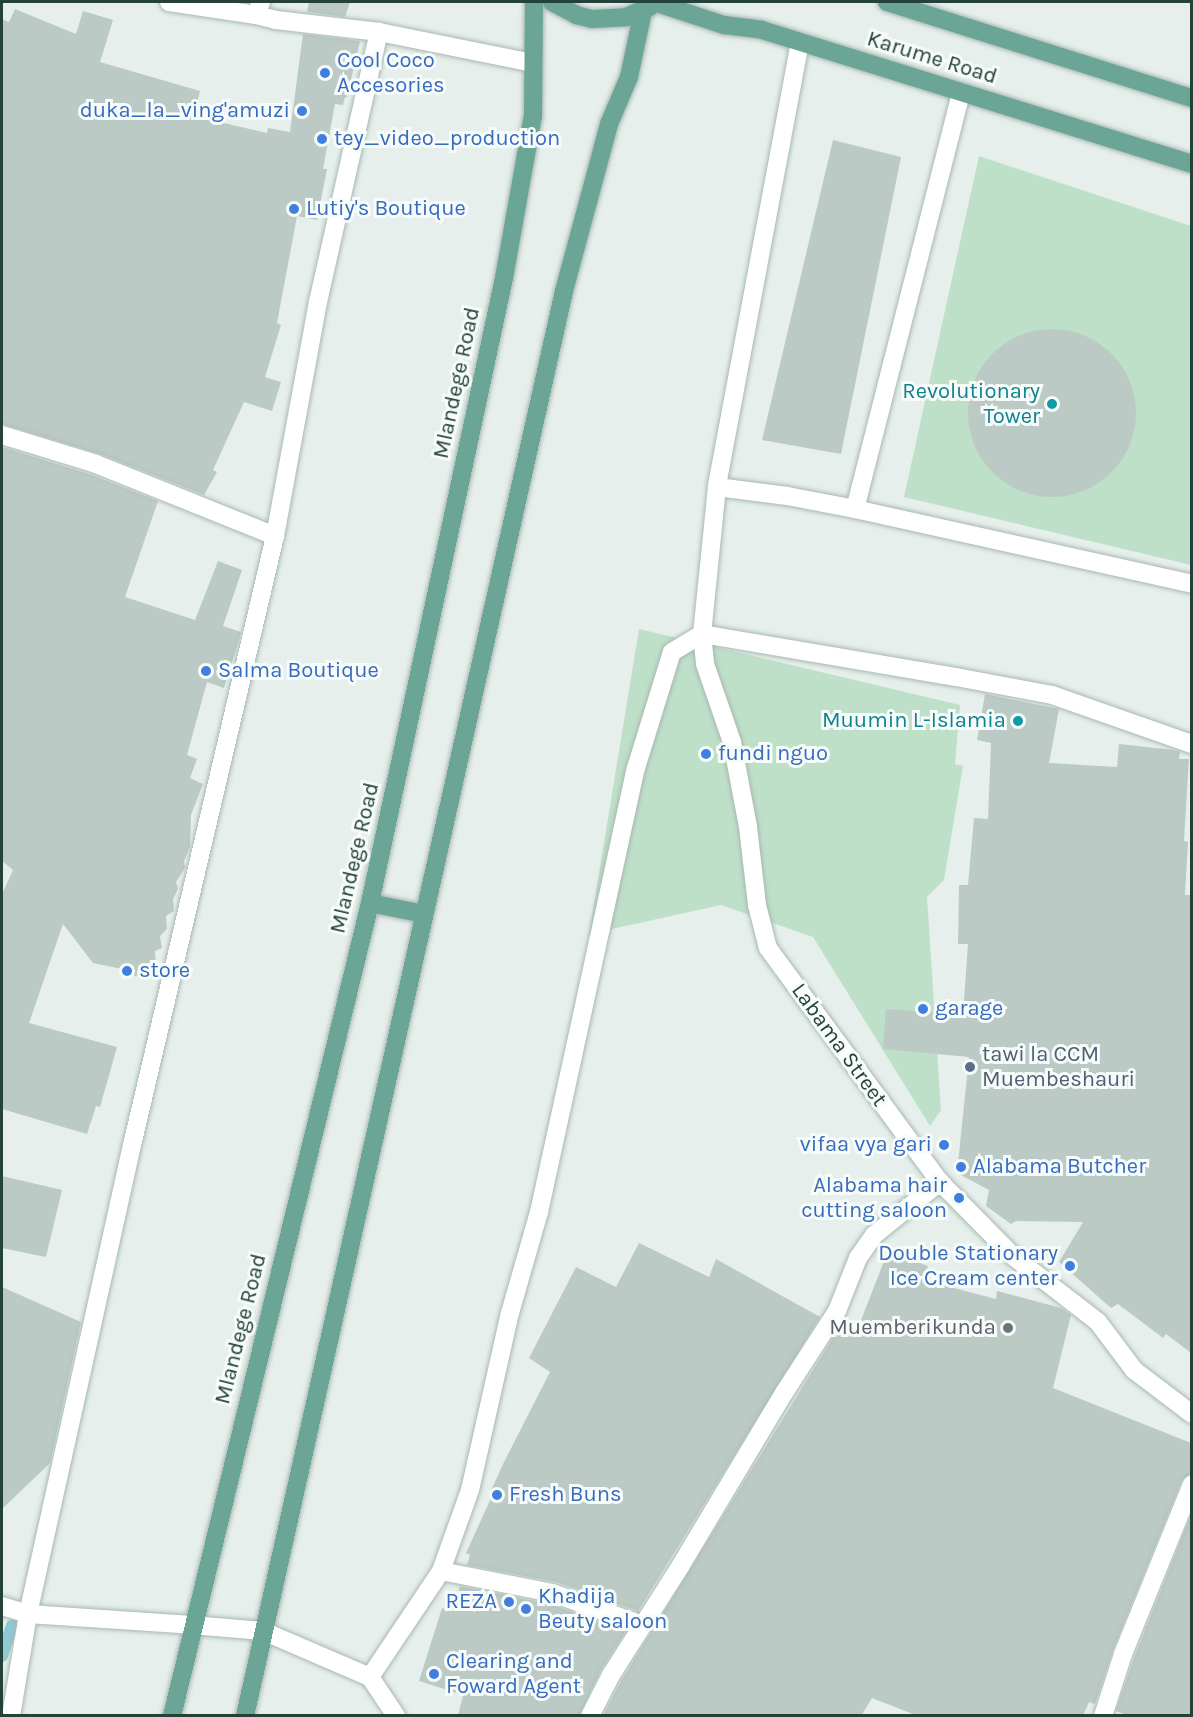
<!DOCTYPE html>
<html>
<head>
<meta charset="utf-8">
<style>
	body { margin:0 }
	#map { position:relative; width:1193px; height:1717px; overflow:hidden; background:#e6efeb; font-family:Karla,sans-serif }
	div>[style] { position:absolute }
	.green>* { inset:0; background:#bfe0c8 }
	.stream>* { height:12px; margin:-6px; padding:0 6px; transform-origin:6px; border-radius:6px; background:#8ec9d4 }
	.building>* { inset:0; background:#bbcac4 }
	.round { border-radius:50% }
	.roads { filter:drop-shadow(0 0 2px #a8b8b2) drop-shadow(0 0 2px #a8b8b2) }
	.service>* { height:18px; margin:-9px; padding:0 9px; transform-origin:9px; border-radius:9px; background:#fff }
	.minor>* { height:18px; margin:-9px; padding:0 9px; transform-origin:9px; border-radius:9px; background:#fff }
	.tertiary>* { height:18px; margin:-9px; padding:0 9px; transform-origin:9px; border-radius:9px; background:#fff }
	.primary>* { height:18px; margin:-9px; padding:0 9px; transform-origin:9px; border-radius:9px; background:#6aa596 }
	.dots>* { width:16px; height:16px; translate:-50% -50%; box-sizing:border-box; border:3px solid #f7fbf9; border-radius:50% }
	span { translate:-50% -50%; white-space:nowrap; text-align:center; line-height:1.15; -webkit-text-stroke:6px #f7fbf9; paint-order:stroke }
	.street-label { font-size:22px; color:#24423a }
	.shop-label { font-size:22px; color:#366cbe }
	.left { translate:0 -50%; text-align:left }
	.right { translate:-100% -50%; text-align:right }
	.culture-label { font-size:22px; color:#0d838f }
	.service-label { font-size:22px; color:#4e5e75 }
	.worship-label { font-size:22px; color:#5b616d }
	.frame { position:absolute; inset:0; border:3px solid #24423a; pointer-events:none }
</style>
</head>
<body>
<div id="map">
	<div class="green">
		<div style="clip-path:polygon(979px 156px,1191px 226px,1191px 565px,904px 497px)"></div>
		<div style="clip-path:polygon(639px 629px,960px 705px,955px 764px,963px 766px,944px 880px,927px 897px,941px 1110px,930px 1126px,813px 937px,721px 905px,589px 934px)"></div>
	</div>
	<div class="stream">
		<div style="left:2px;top:1656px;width:32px;rotate:-72deg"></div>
	</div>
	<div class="building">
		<div style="clip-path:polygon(309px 2px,350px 2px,345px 17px,307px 12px)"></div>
		<div style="clip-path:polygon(15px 9px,76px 34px,83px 11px,113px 20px,100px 62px,200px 91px,194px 116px,267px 133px,268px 128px,290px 132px,303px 34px,360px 41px,347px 97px,345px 97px,343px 105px,335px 104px,323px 169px,327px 169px,317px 220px,297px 216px,277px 323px,281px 325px,265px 377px,281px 382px,272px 411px,244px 402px,213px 470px,217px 472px,204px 495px,100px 454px,2px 424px,2px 19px,9px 22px)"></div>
		<div style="clip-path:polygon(833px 140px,901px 157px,841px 454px,762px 440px)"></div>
		<div class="round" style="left:968px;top:329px;width:168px;height:168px"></div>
		<div style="clip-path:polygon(2px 447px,92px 475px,158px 501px,125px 597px,195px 620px,218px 561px,242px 570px,223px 626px,241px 632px,239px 640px,224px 688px,207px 682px,187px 755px,197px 759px,190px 778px,203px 784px,191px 815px,190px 847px,184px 861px,185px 868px,176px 882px,178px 889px,173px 899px,174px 911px,166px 916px,167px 929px,160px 936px,162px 948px,155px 951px,156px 970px,135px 976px,127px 970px,93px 963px,63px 924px,29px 1023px,117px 1047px,100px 1107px,96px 1106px,87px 1134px,2px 1109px,2px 894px,13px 870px,2px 861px)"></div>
		<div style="clip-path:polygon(985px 694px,1059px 709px,1049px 763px,1117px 767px,1119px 744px,1174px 750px,1180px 752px,1179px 759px,1189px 759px,1184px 841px,1188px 842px,1185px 895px,1191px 895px,1191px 1353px,1166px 1334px,1163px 1338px,1118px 1304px,1111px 1308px,1059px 1262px,1083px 1222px,1016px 1221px,1011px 1224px,986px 1206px,989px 1190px,957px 1173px,969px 1057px,883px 1049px,886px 1009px,963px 1014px,968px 944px,958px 944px,959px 885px,968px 885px,974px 818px,988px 819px,991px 743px,977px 740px)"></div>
		<div style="clip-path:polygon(2px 1176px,62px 1190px,46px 1257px,2px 1248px)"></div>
		<div style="clip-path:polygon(639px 1243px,709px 1277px,716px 1259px,820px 1317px,638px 1611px,556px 1582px,467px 1565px,470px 1555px,466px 1553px,492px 1496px,489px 1495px,504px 1462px,550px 1372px,529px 1358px,576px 1267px,616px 1287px)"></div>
		<div style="clip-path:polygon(888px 1251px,928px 1266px,923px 1280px,996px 1299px,997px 1291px,1061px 1308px,1071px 1315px,1053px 1388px,1191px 1443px,1191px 1473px,1182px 1480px,1113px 1650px,1095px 1704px,1089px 1702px,1083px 1716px,918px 1716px,872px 1698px,861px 1716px,603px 1716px,621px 1681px,839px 1328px,844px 1331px,848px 1323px,858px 1328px)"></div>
		<div style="clip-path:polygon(2px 1287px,81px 1322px,50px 1463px,2px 1509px)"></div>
		<div style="clip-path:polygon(1191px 1515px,1191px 1716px,1129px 1716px,1116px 1711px,1134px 1658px)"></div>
		<div style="clip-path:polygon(460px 1586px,549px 1604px,626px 1631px,601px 1670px,579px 1716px,458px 1716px,463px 1695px,419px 1681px,442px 1608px,452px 1611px)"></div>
	</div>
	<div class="roads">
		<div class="service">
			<div style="left:800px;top:42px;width:453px;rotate:100.6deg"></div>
			<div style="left:717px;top:487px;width:71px;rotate:7.3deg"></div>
			<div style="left:787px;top:496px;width:69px;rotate:10.8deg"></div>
			<div style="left:855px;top:509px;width:345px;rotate:12.5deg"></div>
			<div style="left:717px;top:487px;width:148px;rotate:95.8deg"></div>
			<div style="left:702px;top:634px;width:30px;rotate:84deg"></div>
			<div style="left:705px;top:664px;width:83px;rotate:70.9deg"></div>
			<div style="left:732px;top:742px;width:86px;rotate:79.3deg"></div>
			<div style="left:748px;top:827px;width:79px;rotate:83.4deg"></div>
			<div style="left:757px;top:905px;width:44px;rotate:75.7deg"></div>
			<div style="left:768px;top:948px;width:290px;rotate:53.7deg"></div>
			<div style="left:855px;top:509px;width:430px;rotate:-75.7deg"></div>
		</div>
		<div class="minor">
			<div style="left:169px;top:2px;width:88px;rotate:8.5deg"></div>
			<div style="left:256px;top:15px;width:14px;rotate:-69deg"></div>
			<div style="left:256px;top:15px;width:21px;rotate:14deg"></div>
			<div style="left:276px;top:20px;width:104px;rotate:6.6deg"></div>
			<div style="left:379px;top:32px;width:157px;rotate:11.4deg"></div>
			<div style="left:2px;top:435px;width:98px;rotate:17.1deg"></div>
			<div style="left:96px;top:464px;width:193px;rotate:21.9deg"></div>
			<div style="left:441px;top:1571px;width:86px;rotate:-70.3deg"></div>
			<div style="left:470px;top:1490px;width:181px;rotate:-77.3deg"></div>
			<div style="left:510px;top:1313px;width:105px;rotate:-74deg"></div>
			<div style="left:539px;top:1212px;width:454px;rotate:-77.7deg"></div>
			<div style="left:636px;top:768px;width:121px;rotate:-72.8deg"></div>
			<div style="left:672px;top:652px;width:35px;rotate:-31deg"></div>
			<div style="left:702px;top:634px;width:258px;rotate:9.6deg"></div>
			<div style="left:956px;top:677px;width:98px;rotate:10.6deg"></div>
			<div style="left:1052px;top:695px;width:148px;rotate:19.3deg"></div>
			<div style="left:2px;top:1606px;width:27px;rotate:17deg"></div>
			<div style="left:28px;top:1614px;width:164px;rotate:3.8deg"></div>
			<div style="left:370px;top:1677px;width:128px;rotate:-56.2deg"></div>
			<div style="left:441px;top:1571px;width:113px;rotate:11.2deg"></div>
			<div style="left:552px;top:1593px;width:96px;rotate:19.4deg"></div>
			<div style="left:11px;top:1716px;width:103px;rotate:-80.5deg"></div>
			<div style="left:28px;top:1614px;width:485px;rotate:-77.5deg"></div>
			<div style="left:133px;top:1141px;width:621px;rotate:-76.79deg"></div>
			<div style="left:275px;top:536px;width:238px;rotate:-79.6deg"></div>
			<div style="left:318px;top:302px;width:277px;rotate:-77.3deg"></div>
			<div style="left:590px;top:1716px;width:46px;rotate:-62.9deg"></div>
			<div style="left:611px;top:1675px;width:130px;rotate:-57.5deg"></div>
			<div style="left:681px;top:1565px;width:200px;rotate:-59.1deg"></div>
			<div style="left:784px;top:1393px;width:98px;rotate:-57.1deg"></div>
			<div style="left:837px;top:1311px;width:57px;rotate:-68.4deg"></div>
			<div style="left:858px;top:1258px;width:28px;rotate:-55deg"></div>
			<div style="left:874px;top:1235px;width:85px;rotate:-38.8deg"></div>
			<div style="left:940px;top:1182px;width:105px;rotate:45.4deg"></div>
			<div style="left:1014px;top:1257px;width:106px;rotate:37.7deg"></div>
			<div style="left:1098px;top:1322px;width:60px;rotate:53.1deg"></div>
			<div style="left:1134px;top:1370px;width:73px;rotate:37.2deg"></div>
			<div style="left:1103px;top:1716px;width:65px;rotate:-72.1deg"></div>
			<div style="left:1123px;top:1654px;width:183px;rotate:-67.9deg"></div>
		</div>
		<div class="tertiary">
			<div style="left:192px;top:1625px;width:71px;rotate:4.8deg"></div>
			<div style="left:263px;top:1631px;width:116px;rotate:23.3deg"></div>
			<div style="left:370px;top:1677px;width:47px;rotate:56.3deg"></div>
		</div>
		<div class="primary">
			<div style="left:552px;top:2px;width:27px;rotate:28deg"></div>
			<div style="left:576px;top:15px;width:16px;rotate:14deg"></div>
			<div style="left:592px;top:19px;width:34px;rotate:-3deg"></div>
			<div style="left:626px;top:17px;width:26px;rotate:-23deg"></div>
			<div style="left:887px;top:2px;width:320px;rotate:17.5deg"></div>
			<div style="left:657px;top:3px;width:71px;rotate:18.2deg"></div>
			<div style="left:724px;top:25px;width:38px;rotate:7deg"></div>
			<div style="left:762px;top:30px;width:450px;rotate:17.3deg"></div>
			<div style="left:370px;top:903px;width:55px;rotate:11.5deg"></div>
			<div style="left:172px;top:1716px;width:837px;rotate:-76.31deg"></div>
			<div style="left:370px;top:903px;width:639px;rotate:-77.9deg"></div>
			<div style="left:504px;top:278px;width:165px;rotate:-79.9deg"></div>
			<div style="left:533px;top:116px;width:114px;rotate:-89.5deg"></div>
			<div style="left:245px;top:1716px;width:1460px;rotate:-77.38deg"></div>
			<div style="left:564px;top:291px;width:173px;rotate:-74.9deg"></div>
			<div style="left:609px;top:124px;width:51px;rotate:-66.9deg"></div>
			<div style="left:629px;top:77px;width:67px;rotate:-78deg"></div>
		</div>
	</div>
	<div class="dots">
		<div style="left:325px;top:73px;background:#3f7fe0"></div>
		<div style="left:302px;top:111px;background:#3f7fe0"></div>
		<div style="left:322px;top:139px;background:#3f7fe0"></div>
		<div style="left:294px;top:209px;background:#3f7fe0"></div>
		<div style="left:1052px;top:404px;background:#0f9aa8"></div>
		<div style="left:206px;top:671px;background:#3f7fe0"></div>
		<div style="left:1018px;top:721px;background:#0f9aa8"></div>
		<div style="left:706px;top:754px;background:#3f7fe0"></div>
		<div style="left:127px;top:971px;background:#3f7fe0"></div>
		<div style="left:923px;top:1009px;background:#3f7fe0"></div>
		<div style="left:970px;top:1067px;background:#5c6f8a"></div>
		<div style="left:944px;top:1145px;background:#3f7fe0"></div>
		<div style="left:961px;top:1167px;background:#3f7fe0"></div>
		<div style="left:959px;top:1198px;background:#3f7fe0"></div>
		<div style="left:1070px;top:1266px;background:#3f7fe0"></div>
		<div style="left:1008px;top:1328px;background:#6b7280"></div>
		<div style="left:497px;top:1495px;background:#3f7fe0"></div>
		<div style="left:509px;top:1602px;background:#3f7fe0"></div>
		<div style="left:526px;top:1609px;background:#3f7fe0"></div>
		<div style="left:434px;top:1674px;background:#3f7fe0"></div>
	</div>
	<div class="street-label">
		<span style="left:932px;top:58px;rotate:17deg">Karume Road</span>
		<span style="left:457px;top:383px;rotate:-78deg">Mlandege Road</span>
		<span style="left:355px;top:858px;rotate:-77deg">Mlandege Road</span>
		<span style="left:839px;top:1045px;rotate:54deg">Labama Street</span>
		<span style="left:241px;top:1329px;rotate:-76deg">Mlandege Road</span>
	</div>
	<div class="shop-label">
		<span class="left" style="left:337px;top:73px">Cool Coco<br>Accesories</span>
		<span class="right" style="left:290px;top:111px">duka_la_ving'amuzi</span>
		<span class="left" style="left:334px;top:139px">tey_video_production</span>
		<span class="left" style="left:306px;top:209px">Lutiy's Boutique</span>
		<span class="left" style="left:218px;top:671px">Salma Boutique</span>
		<span class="left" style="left:718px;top:754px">fundi nguo</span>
		<span class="left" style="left:139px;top:971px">store</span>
		<span class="left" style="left:935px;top:1009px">garage</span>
		<span class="right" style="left:932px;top:1145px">vifaa vya gari</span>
		<span class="left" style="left:973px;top:1167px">Alabama Butcher</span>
		<span class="right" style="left:947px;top:1198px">Alabama hair<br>cutting saloon</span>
		<span class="right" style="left:1058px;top:1266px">Double Stationary<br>Ice Cream center</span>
		<span class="left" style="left:509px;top:1495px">Fresh Buns</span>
		<span class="left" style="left:538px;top:1609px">Khadija<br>Beuty saloon</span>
		<span class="right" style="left:497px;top:1602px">REZA</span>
		<span class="left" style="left:446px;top:1674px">Clearing and<br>Foward Agent</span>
	</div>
	<div class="culture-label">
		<span class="right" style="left:1040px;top:404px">Revolutionary<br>Tower</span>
		<span class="right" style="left:1006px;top:721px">Muumin L-Islamia</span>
	</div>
	<div class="service-label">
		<span class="left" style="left:982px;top:1067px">tawi la CCM<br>Muembeshauri</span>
	</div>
	<div class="worship-label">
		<span class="right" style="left:996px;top:1328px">Muemberikunda</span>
	</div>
	<div class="frame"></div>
</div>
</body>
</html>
